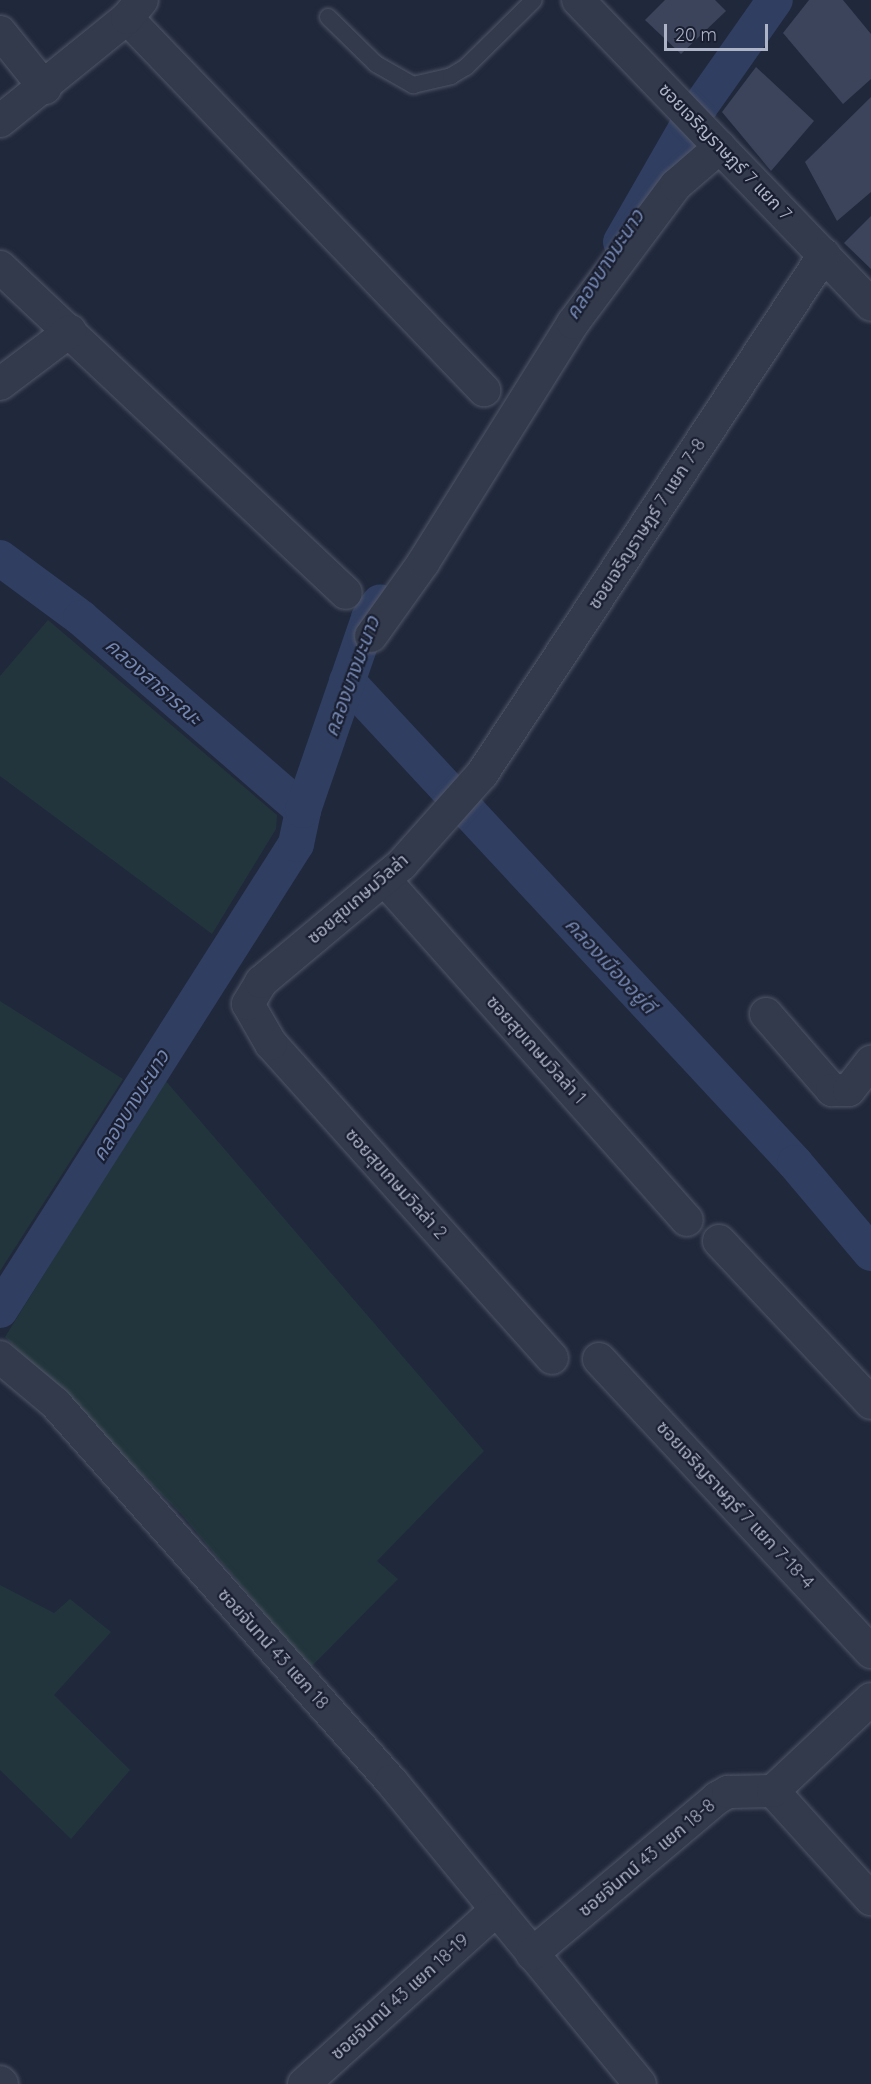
<!DOCTYPE html>
<meta charset="utf-8">
<style>
body{margin:0}
#map{position:relative;width:871px;height:2084px;overflow:hidden;background:#20283b;font-family:Quicksand,"Noto Sans Thai",sans-serif}
div>[style]{position:absolute}
.green>*{inset:0;background:#22353c}
.canal>*{height:36px;margin:-18px;padding:0 18px;transform-origin:18px;border-radius:18px;background:#303e61}
.building>*{inset:0;background:#3b445b}
.roads{filter:drop-shadow(0 0 2px #515769) drop-shadow(0 0 2px #515769)}
.lane>*{height:16px;margin:-8px;padding:0 8px;transform-origin:8px;border-radius:8px;background:#333a4b}
.street>*{height:32px;margin:-16px;padding:0 16px;transform-origin:16px;border-radius:16px;background:#333a4b}
span{translate:-50% -50%;white-space:nowrap;text-align:center;line-height:1.15;-webkit-text-stroke:4.5px #191f30;paint-order:stroke}
.street-label{font-size:18px;color:#aeb4c7}
.water-label{font-size:20px;color:#7486b2;font-style:italic}
.scale{position:absolute;left:664px;top:24px;width:104px;height:27px;box-sizing:border-box;border:3px solid #aeb4c7;border-top:0;padding-left:8px;font-size:18px;line-height:21px;white-space:nowrap;color:#aeb4c7;-webkit-text-stroke:4px #191f30;paint-order:stroke}
</style>
<div id="map">
<div class="green">
<div style="clip-path:polygon(48px 620px,277px 815px,276px 829px,212px 934px,0 776px,0 676px)"></div>
<div style="clip-path:polygon(0 1001px,123px 1079px,0 1271px)"></div>
<div style="clip-path:polygon(165px 1080px,484px 1451px,377px 1561px,398px 1579px,310px 1668px,181px 1514px,5px 1337px)"></div>
<div style="clip-path:polygon(0 1585px,54px 1613px,70px 1599px,111px 1632px,54px 1695px,130px 1770px,71px 1839px,0 1770px)"></div>
</div>
<div class="canal">
<div style="left:621px;top:242px;width:143px;rotate:-60.2deg"></div>
<div style="left:692px;top:118px;width:144px;rotate:-54.9deg"></div>
<div style="left:0;top:558px;width:101px;rotate:36.5deg"></div>
<div style="left:81px;top:618px;width:294px;rotate:40.9deg"></div>
<div style="left:347px;top:681px;width:658px;rotate:47.09deg"></div>
<div style="left:795px;top:1163px;width:118px;rotate:49.8deg"></div>
<div style="left:0;top:1310px;width:552px;rotate:-57.58deg"></div>
<div style="left:296px;top:844px;width:35px;rotate:-78deg"></div>
<div style="left:303px;top:810px;width:203px;rotate:-71deg"></div>
<div style="left:369px;top:618px;width:19px;rotate:-55deg"></div>
</div>
<div class="building">
<div style="clip-path:polygon(665px 0,715px 0,726px 11px,681px 54px,645px 20px)"></div>
<div style="clip-path:polygon(809px 0,843px 0,871px 34px,871px 79px,843px 104px,783px 33px)"></div>
<div style="clip-path:polygon(756px 67px,814px 121px,771px 171px,722px 112px)"></div>
<div style="clip-path:polygon(871px 97px,871px 192px,837px 221px,805px 162px)"></div>
<div style="clip-path:polygon(871px 216px,871px 269px,844px 243px)"></div>
</div>
<div class="roads">
<div class="lane">
<div style="left:328px;top:17px;width:67px;rotate:44.4deg"></div>
<div style="left:376px;top:64px;width:43px;rotate:29.6deg"></div>
<div style="left:413px;top:85px;width:39px;rotate:-13deg"></div>
<div style="left:451px;top:76px;width:17px;rotate:-31deg"></div>
<div style="left:466px;top:67px;width:95px;rotate:-44.6deg"></div>
</div>
<div class="street">
<div style="left:578px;top:0;width:423px;rotate:46.1deg"></div>
<div style="left:127px;top:18px;width:516px;rotate:46.18deg"></div>
<div style="left:0;top:32px;width:72px;rotate:51.2deg"></div>
<div style="left:0;top:121px;width:164px;rotate:-39deg"></div>
<div style="left:127px;top:18px;width:23px;rotate:-50deg"></div>
<div style="left:0;top:267px;width:475px;rotate:43.3deg"></div>
<div style="left:0;top:384px;width:88px;rotate:-37.1deg"></div>
<div style="left:371px;top:636px;width:90px;rotate:-54.5deg"></div>
<div style="left:423px;top:563px;width:283px;rotate:-58deg"></div>
<div style="left:573px;top:323px;width:172px;rotate:-53.3deg"></div>
<div style="left:676px;top:185px;width:58px;rotate:-40.8deg"></div>
<div style="left:384px;top:879px;width:456px;rotate:48.4deg"></div>
<div style="left:766px;top:1014px;width:101px;rotate:49deg"></div>
<div style="left:832px;top:1090px;width:17px"></div>
<div style="left:849px;top:1090px;width:36px;rotate:-52deg"></div>
<div style="left:719px;top:1241px;width:222px;rotate:46.8deg"></div>
<div style="left:0;top:1357px;width:72px;rotate:39.9deg"></div>
<div style="left:55px;top:1403px;width:506px;rotate:48.37deg"></div>
<div style="left:391px;top:1781px;width:392px;rotate:50.6deg"></div>
<div style="left:552px;top:1358px;width:421px;rotate:-131.8deg"></div>
<div style="left:271px;top:1044px;width:46px;rotate:-119.9deg"></div>
<div style="left:248px;top:1004px;width:26px;rotate:-59deg"></div>
<div style="left:261px;top:982px;width:184px;rotate:-39.9deg"></div>
<div style="left:402px;top:864px;width:120px;rotate:-48.4deg"></div>
<div style="left:482px;top:774px;width:622px;rotate:-56.62deg"></div>
<div style="left:599px;top:1359px;width:400px;rotate:47.1deg"></div>
<div style="left:773px;top:1791px;width:146px;rotate:47.8deg"></div>
<div style="left:532px;top:1954px;width:242px;rotate:-40.1deg"></div>
<div style="left:717px;top:1798px;width:13px;rotate:-29deg"></div>
<div style="left:728px;top:1792px;width:45px;rotate:-1.3deg"></div>
<div style="left:773px;top:1791px;width:134px;rotate:-43.2deg"></div>
<div style="left:0;top:2082px;width:3px;rotate:45deg"></div>
<div style="left:304px;top:2084px;width:259px;rotate:-42.2deg"></div>
</div>
</div>
<div class="street-label">
<span style="left:725px;top:152px;rotate:46deg">ซอยเจริญราษฎร์ 7 แยก 7</span>
<span style="left:647px;top:524px;rotate:-57deg">ซอยเจริญราษฎร์ 7 แยก 7-8</span>
<span style="left:358px;top:899px;rotate:-41deg">ซอยสุขเกษมวิลล่า</span>
<span style="left:536px;top:1050px;rotate:48deg">ซอยสุขเกษมวิลล่า 1</span>
<span style="left:396px;top:1184px;rotate:48deg">ซอยสุขเกษมวิลล่า 2</span>
<span style="left:735px;top:1505px;rotate:47deg">ซอยเจริญราษฎร์ 7 แยก 7-18-4</span>
<span style="left:273px;top:1649px;rotate:48deg">ซอยจันทน์ 43 แยก 18</span>
<span style="left:647px;top:1858px;rotate:-40deg">ซอยจันทน์ 43 แยก 18-8</span>
<span style="left:400px;top:1997px;rotate:-42deg">ซอยจันทน์ 43 แยก 18-19</span>
</div>
<div class="water-label">
<span style="left:604px;top:264px;rotate:-57deg">คลองบางมะนาว</span>
<span style="left:351px;top:676px;rotate:-70deg">คลองบางมะนาว</span>
<span style="left:154px;top:681px;rotate:41deg">คลองสาธารณะ</span>
<span style="left:611px;top:965px;rotate:47deg">คลองเมืองอยู่ดี</span>
<span style="left:130px;top:1105px;rotate:-58deg">คลองบางมะนาว</span>
</div>
<div class="scale">20 m</div>
</div>
